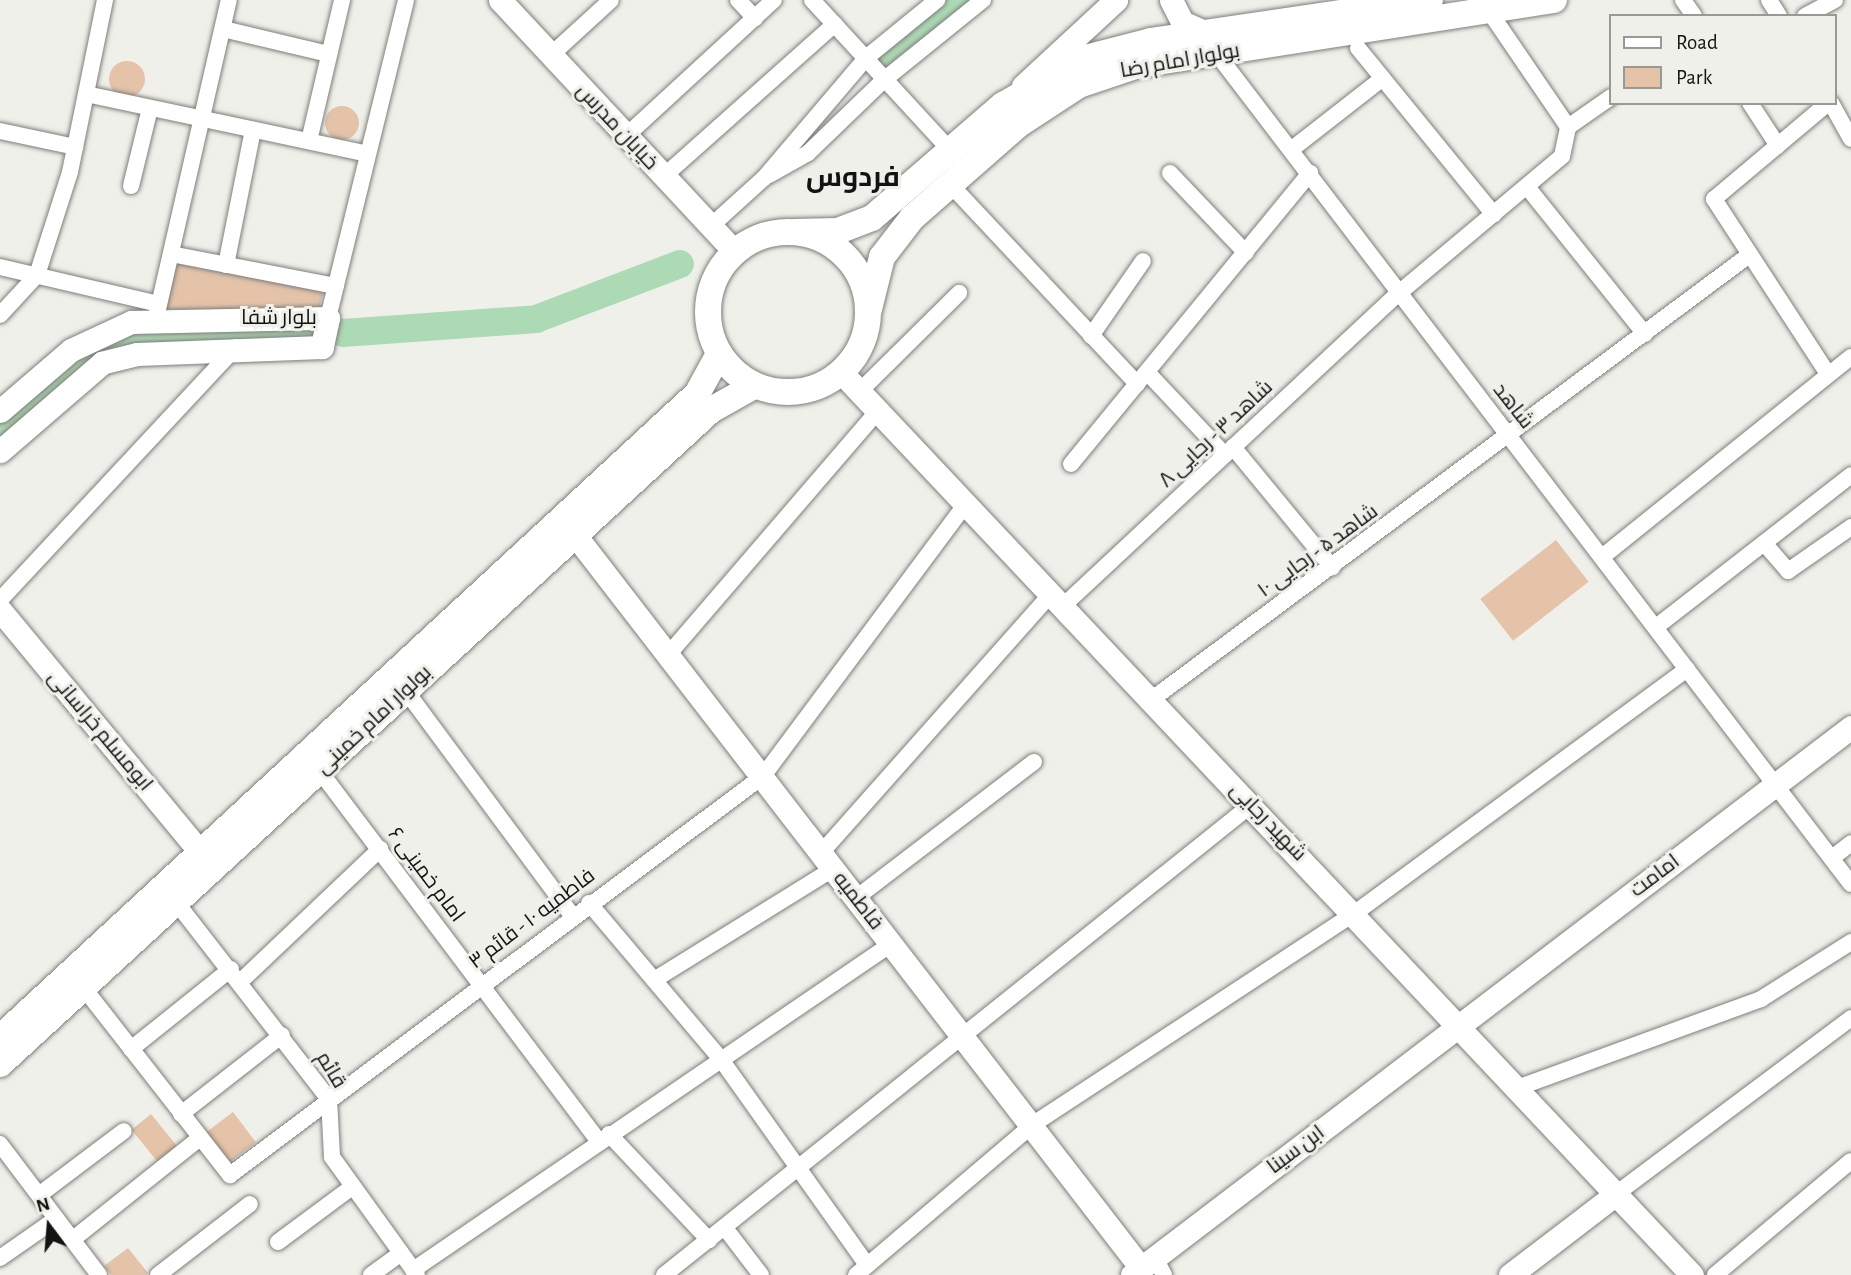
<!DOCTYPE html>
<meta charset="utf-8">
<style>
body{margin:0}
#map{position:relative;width:1851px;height:1275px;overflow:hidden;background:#f0f0eb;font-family:"Alegreya Sans",Cairo,sans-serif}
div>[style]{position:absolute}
.green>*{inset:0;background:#e4c3a9;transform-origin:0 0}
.round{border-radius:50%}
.river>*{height:28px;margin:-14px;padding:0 14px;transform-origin:14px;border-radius:14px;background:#acdab4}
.roads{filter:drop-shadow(0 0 2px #7e7e7a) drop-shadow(0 0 2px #7e7e7a)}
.street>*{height:16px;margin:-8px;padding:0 8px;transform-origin:8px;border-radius:8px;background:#fff}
.secondary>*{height:23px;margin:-11.5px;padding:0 11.5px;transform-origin:11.5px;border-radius:11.5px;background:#fff}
.primary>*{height:26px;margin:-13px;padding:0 13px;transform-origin:13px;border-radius:13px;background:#fff}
.primary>.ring{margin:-13px;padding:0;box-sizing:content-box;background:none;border:26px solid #fff;border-radius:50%}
span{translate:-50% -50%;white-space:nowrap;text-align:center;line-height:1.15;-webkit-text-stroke:6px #f0f0eb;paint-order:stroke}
.street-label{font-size:21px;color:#131312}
.district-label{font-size:28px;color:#131312;font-weight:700}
.legend{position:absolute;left:1609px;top:14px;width:228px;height:91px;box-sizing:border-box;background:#f0f0eb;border:2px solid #989894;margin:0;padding:9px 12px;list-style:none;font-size:21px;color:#131312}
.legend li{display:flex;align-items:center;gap:14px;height:35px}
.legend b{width:35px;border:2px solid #989894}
.north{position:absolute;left:14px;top:1191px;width:70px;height:70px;-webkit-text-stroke:5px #f0f0eb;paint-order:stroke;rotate:344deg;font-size:19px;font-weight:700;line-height:28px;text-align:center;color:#131312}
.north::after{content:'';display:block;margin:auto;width:24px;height:32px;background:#131312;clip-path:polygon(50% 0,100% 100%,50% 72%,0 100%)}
</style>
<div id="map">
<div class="green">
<div class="round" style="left:109px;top:61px;width:36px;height:36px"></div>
<div class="round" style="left:325px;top:106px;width:34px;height:34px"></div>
<div style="clip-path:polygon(175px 262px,323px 292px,318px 313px,165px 309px)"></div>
<div style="left:1556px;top:540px;width:53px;height:96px;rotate:52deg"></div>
<div style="left:233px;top:1112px;width:38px;height:34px;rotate:53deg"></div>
<div style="left:151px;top:1114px;width:41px;height:25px;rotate:51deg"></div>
<div style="clip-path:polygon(128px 1248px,148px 1273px,146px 1275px,111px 1275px,104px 1266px)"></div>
</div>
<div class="river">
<div style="left:878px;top:62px;width:100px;rotate:-38.5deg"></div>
<div style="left:343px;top:333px;width:194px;rotate:-4.1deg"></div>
<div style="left:536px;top:319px;width:154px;rotate:-20.9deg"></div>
<div style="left:0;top:434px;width:107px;rotate:-41.6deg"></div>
<div style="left:80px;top:363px;width:34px;rotate:-27deg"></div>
<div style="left:110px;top:348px;width:57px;rotate:-10.1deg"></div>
<div style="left:166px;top:338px;width:141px;rotate:-2deg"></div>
</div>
<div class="roads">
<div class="street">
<div style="left:738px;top:0;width:25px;rotate:47deg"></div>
<div style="left:812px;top:0;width:204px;rotate:47.4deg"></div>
<div style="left:1683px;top:0;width:19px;rotate:55deg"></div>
<div style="left:1769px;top:0;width:19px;rotate:58deg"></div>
<div style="left:1491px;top:14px;width:137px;rotate:55.7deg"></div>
<div style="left:1805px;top:16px;width:34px;rotate:-28deg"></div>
<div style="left:223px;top:29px;width:109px;rotate:13.3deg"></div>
<div style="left:1358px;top:48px;width:215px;rotate:50.8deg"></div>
<div style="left:1217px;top:54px;width:1044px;rotate:52.63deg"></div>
<div style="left:551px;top:55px;width:81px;rotate:-42.5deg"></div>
<div style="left:86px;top:94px;width:288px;rotate:12deg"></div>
<div style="left:1750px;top:103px;width:51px;rotate:56.9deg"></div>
<div style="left:1831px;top:103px;width:41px;rotate:60.9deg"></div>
<div style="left:1568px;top:127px;width:52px;rotate:-34.9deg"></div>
<div style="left:0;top:131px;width:77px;rotate:12deg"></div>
<div style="left:626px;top:136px;width:201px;rotate:-42.6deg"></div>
<div style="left:309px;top:141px;width:145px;rotate:-76.8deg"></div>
<div style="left:1292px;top:149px;width:115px;rotate:-38deg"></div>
<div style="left:1170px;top:173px;width:110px;rotate:46.5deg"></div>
<div style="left:769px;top:175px;width:45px;rotate:-29.4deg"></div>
<div style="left:808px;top:153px;width:107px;rotate:-43.9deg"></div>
<div style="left:885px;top:79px;width:126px;rotate:-38.9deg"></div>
<div style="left:663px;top:177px;width:230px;rotate:-41.7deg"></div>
<div style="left:950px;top:184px;width:274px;rotate:46.9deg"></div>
<div style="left:131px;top:186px;width:80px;rotate:-76.3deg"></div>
<div style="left:1528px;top:188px;width:187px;rotate:51.3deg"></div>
<div style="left:711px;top:226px;width:72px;rotate:-42.2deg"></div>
<div style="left:764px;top:178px;width:157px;rotate:-49.6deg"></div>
<div style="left:866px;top:58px;width:92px;rotate:-39.2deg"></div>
<div style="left:171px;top:254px;width:168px;rotate:11deg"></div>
<div style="left:226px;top:265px;width:138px;rotate:-78.7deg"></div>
<div style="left:0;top:267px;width:163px;rotate:13.1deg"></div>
<div style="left:0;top:315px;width:54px;rotate:-47.2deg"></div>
<div style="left:37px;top:275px;width:108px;rotate:-72.2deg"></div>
<div style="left:70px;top:172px;width:176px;rotate:-78.5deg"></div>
<div style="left:156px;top:318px;width:326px;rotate:-77.1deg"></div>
<div style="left:328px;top:318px;width:327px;rotate:-76.2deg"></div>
<div style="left:1091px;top:336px;width:91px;rotate:-55.3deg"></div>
<div style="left:1147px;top:372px;width:112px;rotate:46.8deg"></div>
<div style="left:1828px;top:374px;width:209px;rotate:-123.1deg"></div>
<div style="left:1714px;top:199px;width:149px;rotate:-40.1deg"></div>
<div style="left:859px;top:392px;width:141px;rotate:-44.7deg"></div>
<div style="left:1233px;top:447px;width:156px;rotate:50.5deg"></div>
<div style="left:1071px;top:464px;width:377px;rotate:-50.6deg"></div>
<div style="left:1764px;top:543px;width:37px;rotate:49deg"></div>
<div style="left:1788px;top:571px;width:77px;rotate:-34.9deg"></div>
<div style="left:1602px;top:557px;width:319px;rotate:-38.8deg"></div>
<div style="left:0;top:600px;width:346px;rotate:-47deg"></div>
<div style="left:1063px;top:606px;width:459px;rotate:-43deg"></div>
<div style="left:1399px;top:293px;width:213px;rotate:-40deg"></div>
<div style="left:1562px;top:156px;width:30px;rotate:-78deg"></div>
<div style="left:1656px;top:627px;width:247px;rotate:-37.9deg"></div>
<div style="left:668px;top:655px;width:322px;rotate:-49.3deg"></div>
<div style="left:406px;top:691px;width:279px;rotate:53.5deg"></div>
<div style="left:1151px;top:700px;width:745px;rotate:-36.65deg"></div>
<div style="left:319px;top:770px;width:465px;rotate:53deg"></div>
<div style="left:821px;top:853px;width:346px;rotate:-48.4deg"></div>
<div style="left:1832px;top:858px;width:24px;rotate:-38deg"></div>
<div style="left:856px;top:898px;width:224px;rotate:-37.4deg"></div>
<div style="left:176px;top:902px;width:249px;rotate:52.2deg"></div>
<div style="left:329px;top:1099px;width:58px;rotate:87deg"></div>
<div style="left:332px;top:1157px;width:145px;rotate:54.2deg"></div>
<div style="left:589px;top:903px;width:203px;rotate:49.8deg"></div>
<div style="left:720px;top:1058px;width:254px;rotate:54.6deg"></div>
<div style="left:654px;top:980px;width:211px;rotate:-31.8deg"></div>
<div style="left:241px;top:981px;width:192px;rotate:-43.5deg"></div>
<div style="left:83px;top:987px;width:239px;rotate:52deg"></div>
<div style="left:230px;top:1175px;width:666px;rotate:-36.82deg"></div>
<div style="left:763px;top:776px;width:339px;rotate:-53.3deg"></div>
<div style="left:131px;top:1049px;width:128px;rotate:-38.7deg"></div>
<div style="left:1517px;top:1088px;width:260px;rotate:-20deg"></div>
<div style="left:1761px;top:999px;width:107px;rotate:-32.3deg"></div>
<div style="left:181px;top:1114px;width:128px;rotate:-38deg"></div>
<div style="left:609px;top:1134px;width:146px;rotate:46.7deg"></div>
<div style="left:0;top:1144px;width:164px;rotate:52.9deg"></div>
<div style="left:1616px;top:1194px;width:294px;rotate:-36.8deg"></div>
<div style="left:39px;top:1195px;width:106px;rotate:-37deg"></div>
<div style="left:725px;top:1228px;width:59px;rotate:52.5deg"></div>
<div style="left:72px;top:1240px;width:164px;rotate:-38.6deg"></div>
<div style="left:278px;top:1242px;width:92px;rotate:-36.6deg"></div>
<div style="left:0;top:1258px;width:68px;rotate:-34.9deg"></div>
<div style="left:1155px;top:1258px;width:19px;rotate:62deg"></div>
<div style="left:413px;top:1270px;width:579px;rotate:-34.29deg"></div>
<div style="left:158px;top:1275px;width:116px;rotate:-37.7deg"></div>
<div style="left:371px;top:1275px;width:37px;rotate:-36deg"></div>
<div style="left:664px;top:1275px;width:752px;rotate:-38.68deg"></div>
<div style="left:856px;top:1275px;width:231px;rotate:-40.4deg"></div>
<div style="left:1032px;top:1125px;width:386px;rotate:-33.3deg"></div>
<div style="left:1355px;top:913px;width:412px;rotate:-36.3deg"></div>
<div style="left:1715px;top:1275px;width:177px;rotate:-40deg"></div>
</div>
<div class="secondary">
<div style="left:500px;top:0;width:345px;rotate:47deg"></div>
<div style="left:1171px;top:0;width:25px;rotate:63deg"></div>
<div style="left:1182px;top:22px;width:27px;rotate:24deg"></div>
<div style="left:1023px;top:86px;width:127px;rotate:-42.8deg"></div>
<div style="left:841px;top:372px;width:1241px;rotate:46.7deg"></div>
<div style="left:0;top:411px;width:94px;rotate:-40.7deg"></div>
<div style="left:71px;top:350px;width:66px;rotate:-25deg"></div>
<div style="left:131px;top:322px;width:197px;rotate:-1.2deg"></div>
<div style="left:328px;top:318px;width:30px;rotate:102deg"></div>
<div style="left:322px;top:347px;width:185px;rotate:177.8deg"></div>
<div style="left:137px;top:354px;width:36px;rotate:166deg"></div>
<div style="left:102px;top:363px;width:135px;rotate:139.2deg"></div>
<div style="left:575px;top:535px;width:926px;rotate:52.33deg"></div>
<div style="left:0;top:610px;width:314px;rotate:50.4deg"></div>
<div style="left:1132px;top:1275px;width:904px;rotate:-37.31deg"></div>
<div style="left:1510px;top:1275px;width:133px;rotate:-37.4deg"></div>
</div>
<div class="primary">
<div class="ring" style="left:708px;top:232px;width:134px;height:134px"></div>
<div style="left:795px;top:232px;width:43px;rotate:-1.3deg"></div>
<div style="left:838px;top:231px;width:36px;rotate:-21deg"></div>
<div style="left:872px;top:218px;width:173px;rotate:-40.8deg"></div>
<div style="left:1003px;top:105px;width:95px;rotate:-29.8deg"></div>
<div style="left:1085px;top:58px;width:68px;rotate:-14.4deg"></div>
<div style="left:1151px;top:41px;width:282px;rotate:-8.4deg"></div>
<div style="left:869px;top:309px;width:54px;rotate:-76deg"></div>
<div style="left:882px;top:257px;width:49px;rotate:-52.4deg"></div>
<div style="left:912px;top:218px;width:141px;rotate:-41.3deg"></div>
<div style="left:1018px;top:125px;width:73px;rotate:-33.3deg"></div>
<div style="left:1079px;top:85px;width:62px;rotate:-18.7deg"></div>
<div style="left:1138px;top:65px;width:421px;rotate:-8.9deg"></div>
<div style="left:0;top:1038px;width:949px;rotate:-42.74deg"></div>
<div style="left:697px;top:394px;width:46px;rotate:-61.2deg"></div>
<div style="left:0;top:1064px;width:966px;rotate:-42.61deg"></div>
<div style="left:711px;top:410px;width:49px;rotate:-29.2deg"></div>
</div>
</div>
<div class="street-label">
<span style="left:1180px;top:61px;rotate:-10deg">بولوار امام رضا</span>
<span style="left:617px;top:127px;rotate:47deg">خیابان مدرس</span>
<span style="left:279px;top:318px">بلوار شفا</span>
<span style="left:1513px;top:406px;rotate:52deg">شاهد</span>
<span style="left:1216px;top:434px;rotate:-43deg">شاهد ۳ - رجایی ۸</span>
<span style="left:1318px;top:551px;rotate:-36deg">شاهد ۵ - رجایی ۱۰</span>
<span style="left:374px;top:720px;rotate:-43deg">بولوار امام خمینی</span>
<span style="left:100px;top:731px;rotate:50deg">ابومسلم خراسانی</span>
<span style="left:1268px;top:822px;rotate:46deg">شهید رجایی</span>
<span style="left:426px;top:875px;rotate:53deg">امام خمینی ۶</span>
<span style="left:1655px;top:876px;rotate:-37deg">امامت</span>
<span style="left:858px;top:901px;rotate:52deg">فاطمیه</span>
<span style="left:532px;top:919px;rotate:-37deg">فاطمیه ۱۰ - قائم ۳</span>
<span style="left:331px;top:1070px;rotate:59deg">قائم</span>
<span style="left:1296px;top:1150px;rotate:-37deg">ابن سینا</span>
</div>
<div class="district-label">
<span style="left:853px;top:178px">فردوس</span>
</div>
<ul class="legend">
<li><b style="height:9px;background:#fff"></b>Road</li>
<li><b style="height:19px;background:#e4c3a9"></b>Park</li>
</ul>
<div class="north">N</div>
</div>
